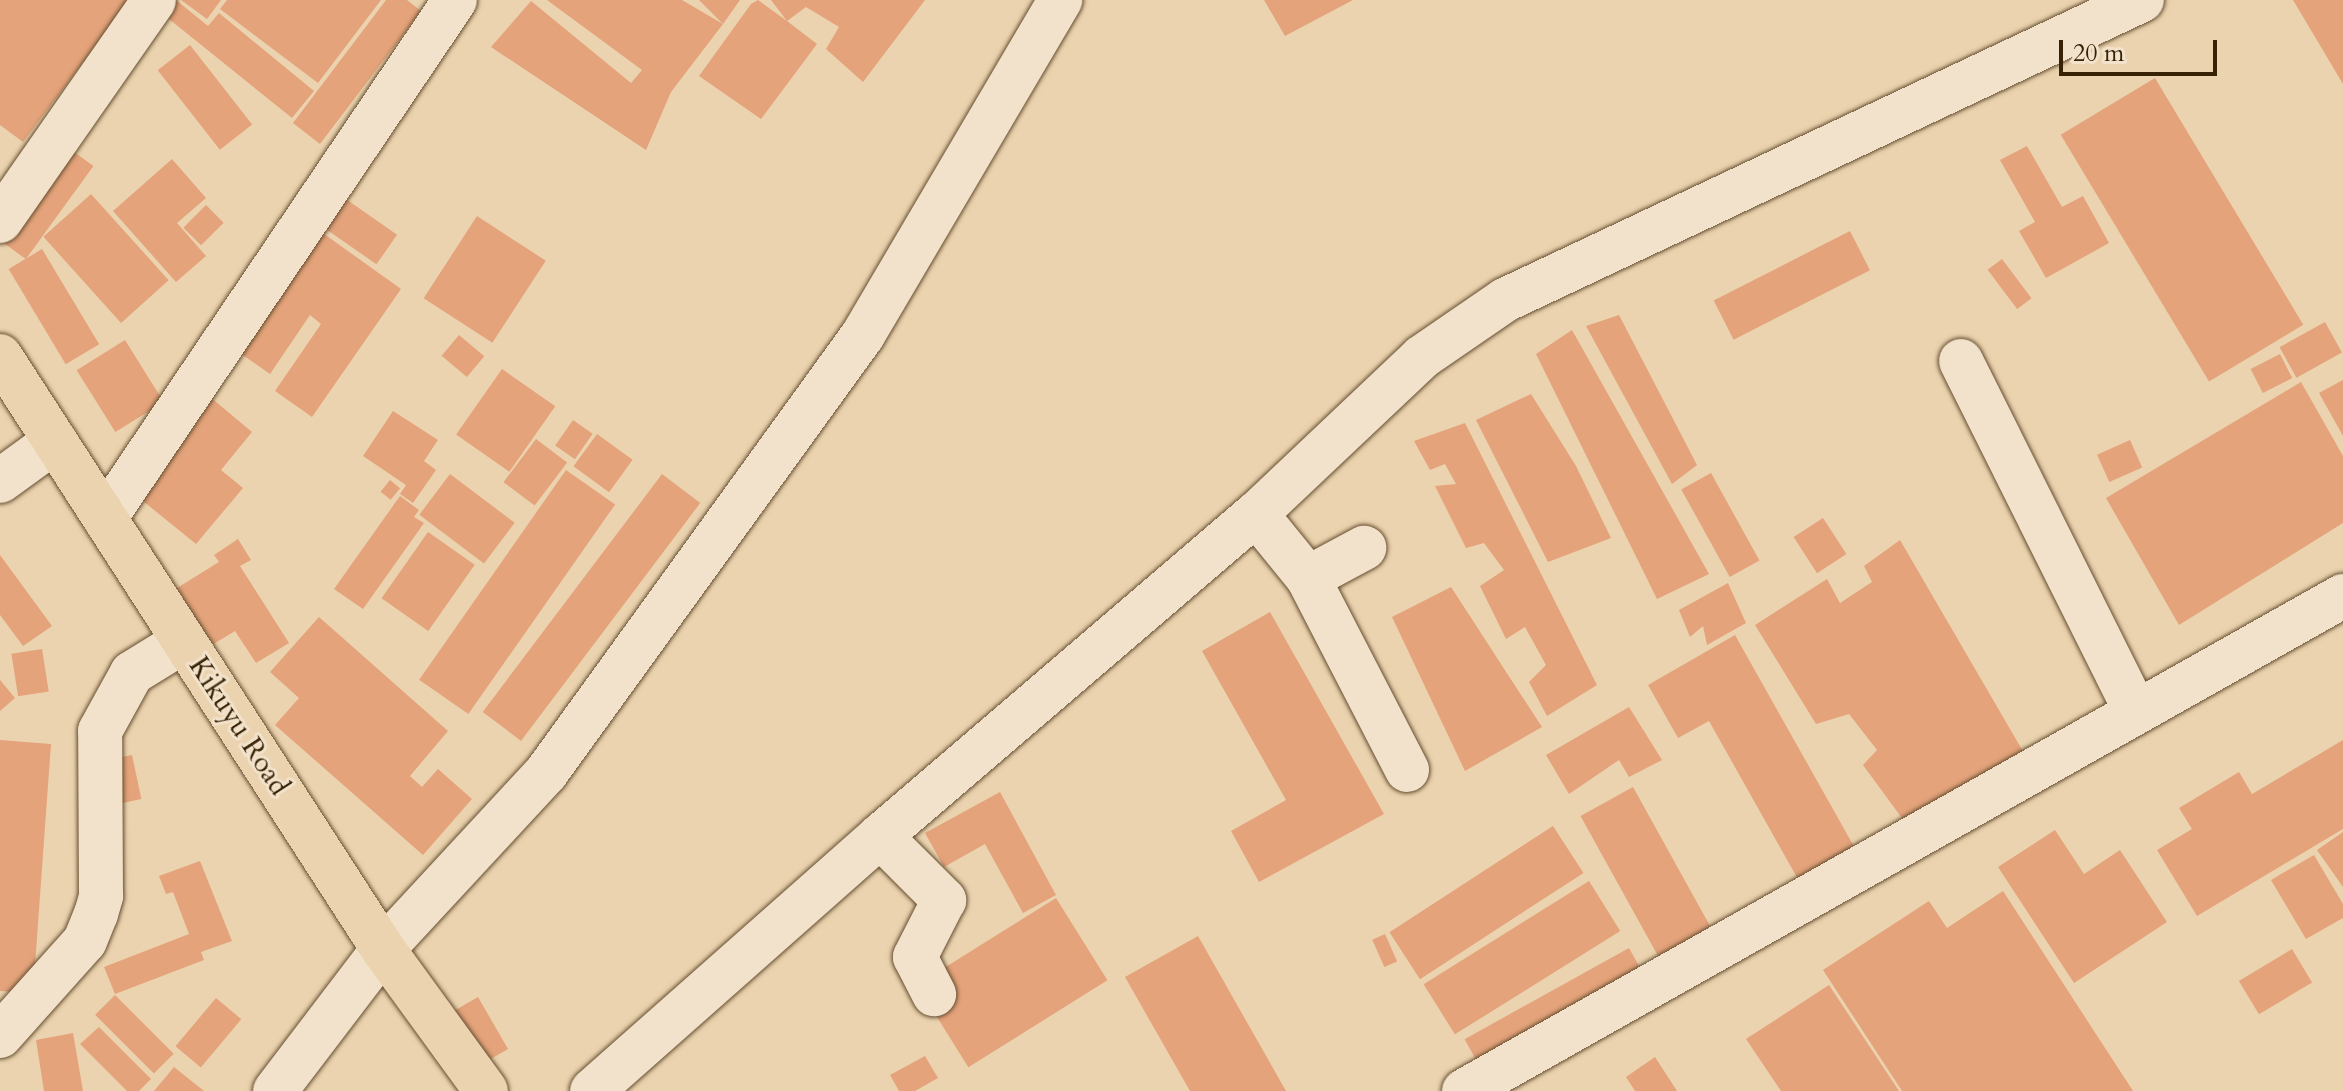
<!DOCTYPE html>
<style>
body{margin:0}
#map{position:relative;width:2343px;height:1091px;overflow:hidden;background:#ebd3af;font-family:Cardo,serif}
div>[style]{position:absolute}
.building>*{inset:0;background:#e4a37b;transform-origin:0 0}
.roads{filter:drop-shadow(0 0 2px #654e30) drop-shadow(0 0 2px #654e30)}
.minor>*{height:44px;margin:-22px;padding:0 22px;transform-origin:22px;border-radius:22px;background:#f2e2cb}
.major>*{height:44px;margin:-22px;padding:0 22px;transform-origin:22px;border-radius:22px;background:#ebd3af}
span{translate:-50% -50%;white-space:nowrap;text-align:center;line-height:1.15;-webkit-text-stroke:6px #f2e2cb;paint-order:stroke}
.street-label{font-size:28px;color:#382205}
.scale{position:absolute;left:2059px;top:40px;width:158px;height:36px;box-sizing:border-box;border:4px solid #382205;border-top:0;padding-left:10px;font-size:24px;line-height:28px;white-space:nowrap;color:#382205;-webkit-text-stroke:6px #f2e2cb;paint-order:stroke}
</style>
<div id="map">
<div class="building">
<div style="clip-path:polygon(0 0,130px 0,23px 142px,0 125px)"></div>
<div style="clip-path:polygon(176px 0,208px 26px,219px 13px,314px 91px,292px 118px,164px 15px)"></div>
<div style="clip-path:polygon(181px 0,221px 0,207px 19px)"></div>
<div style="clip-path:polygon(227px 0,381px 0,318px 83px,220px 9px)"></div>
<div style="clip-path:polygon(386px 0,407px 0,421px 11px,320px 144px,293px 123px)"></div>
<div style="clip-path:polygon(547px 0,682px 0,723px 24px,671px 92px,646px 150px,491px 47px,531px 1px,631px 83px,642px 70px)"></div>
<div style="clip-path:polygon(699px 0,740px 0,723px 24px)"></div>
<div style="clip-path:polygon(758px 0,787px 21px,771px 0,925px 0,863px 82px,826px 49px,839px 27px,806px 7px,787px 21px,817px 44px,761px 119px,699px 76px,751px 4px)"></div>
<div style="clip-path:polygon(1264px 0,1353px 0,1285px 36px)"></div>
<div style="clip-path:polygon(2293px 0,2343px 0,2343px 84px)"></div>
<div style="left:190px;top:45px;width:101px;height:41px;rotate:52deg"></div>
<div style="left:2155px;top:78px;width:288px;height:110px;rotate:59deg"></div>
<div style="clip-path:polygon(2027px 146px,2062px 207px,2083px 196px,2109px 243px,2046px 278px,2019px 231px,2035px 222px,2000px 160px)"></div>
<div style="left:70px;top:149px;width:29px;height:115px;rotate:36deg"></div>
<div style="clip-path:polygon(172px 159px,206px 198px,177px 223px,206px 256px,176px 282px,113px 211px)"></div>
<div style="left:91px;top:194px;width:116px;height:64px;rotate:48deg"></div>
<div style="left:343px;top:197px;width:66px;height:36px;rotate:35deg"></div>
<div style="left:206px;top:205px;width:25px;height:32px;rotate:45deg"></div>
<div style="left:477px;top:216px;width:82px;height:98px;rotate:33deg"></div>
<div style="clip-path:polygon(313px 226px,401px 289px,312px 417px,275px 391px,321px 324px,310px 315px,270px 374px,230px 346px)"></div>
<div style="left:1850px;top:231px;width:44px;height:153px;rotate:63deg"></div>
<div style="left:42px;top:249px;width:111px;height:39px;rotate:59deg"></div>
<div style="left:2002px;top:259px;width:49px;height:18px;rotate:53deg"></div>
<div style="clip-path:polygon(1619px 315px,1697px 465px,1672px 484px,1586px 326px)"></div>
<div style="left:2325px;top:322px;width:35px;height:52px;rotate:61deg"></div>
<div style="clip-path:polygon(1572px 330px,1709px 574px,1657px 599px,1536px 354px)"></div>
<div style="left:459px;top:335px;width:33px;height:27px;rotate:40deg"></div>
<div style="left:125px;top:340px;width:73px;height:57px;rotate:58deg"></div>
<div style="left:2280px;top:354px;width:27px;height:33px;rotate:63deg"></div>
<div style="left:502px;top:369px;width:65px;height:80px;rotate:35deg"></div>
<div style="clip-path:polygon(2343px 380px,2343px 436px,2319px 393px)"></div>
<div style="clip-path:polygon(2301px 382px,2343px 456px,2343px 523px,2179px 625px,2106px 498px)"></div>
<div style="clip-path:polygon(203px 391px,252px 432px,221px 470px,243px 488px,196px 544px,138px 497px)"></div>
<div style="clip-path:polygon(1531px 394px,1576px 466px,1611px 538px,1548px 562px,1476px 420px)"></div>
<div style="clip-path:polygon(393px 411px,438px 440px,424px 461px,436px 470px,413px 503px,400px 494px,406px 485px,363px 456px)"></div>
<div style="left:573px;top:420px;width:24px;height:31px;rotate:35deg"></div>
<div style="clip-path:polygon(1465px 423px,1597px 685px,1547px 716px,1529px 682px,1546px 665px,1525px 627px,1506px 639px,1480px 586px,1504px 570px,1484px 543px,1466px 548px,1435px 486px,1456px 484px,1445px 464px,1430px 470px,1414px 441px)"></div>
<div style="left:597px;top:434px;width:44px;height:40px;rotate:36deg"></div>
<div style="left:536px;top:439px;width:39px;height:54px;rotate:37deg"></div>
<div style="left:2130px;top:440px;width:30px;height:36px;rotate:66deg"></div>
<div style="left:566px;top:470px;width:60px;height:256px;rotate:35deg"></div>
<div style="left:1711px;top:473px;width:100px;height:34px;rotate:61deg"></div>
<div style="left:450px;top:474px;width:81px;height:51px;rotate:37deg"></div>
<div style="left:662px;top:474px;width:48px;height:298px;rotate:37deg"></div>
<div style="left:390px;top:480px;width:13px;height:15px;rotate:39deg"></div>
<div style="clip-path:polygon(400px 496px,419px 510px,414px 517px,424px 523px,363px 609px,334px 589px)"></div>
<div style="left:1823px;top:518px;width:43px;height:35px;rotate:57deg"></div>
<div style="left:428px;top:532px;width:57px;height:81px;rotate:35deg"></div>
<div style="clip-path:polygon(238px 539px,251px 560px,240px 566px,289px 643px,256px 663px,235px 631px,212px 645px,177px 588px,219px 562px,214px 555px)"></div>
<div style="clip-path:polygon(1900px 540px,2024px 753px,1907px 825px,1863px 765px,1877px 750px,1849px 714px,1816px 724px,1755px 625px,1827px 579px,1840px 603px,1872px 582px,1864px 566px)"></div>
<div style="clip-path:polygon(0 555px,52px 626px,23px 646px,0 615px)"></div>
<div style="clip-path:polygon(1728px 583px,1746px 623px,1707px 645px,1703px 626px,1690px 637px,1679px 610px)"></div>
<div style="clip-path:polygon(1451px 587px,1542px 727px,1465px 771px,1392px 617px)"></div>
<div style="clip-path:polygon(1270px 612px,1384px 814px,1259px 882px,1231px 831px,1286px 800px,1202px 651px)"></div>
<div style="clip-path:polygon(319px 617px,448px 731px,410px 776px,422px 787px,438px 769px,472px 799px,423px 855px,275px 725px,299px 698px,270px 672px)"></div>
<div style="clip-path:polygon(1735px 635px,1856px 850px,1799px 881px,1709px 721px,1678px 738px,1648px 685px)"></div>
<div style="left:42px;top:649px;width:43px;height:31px;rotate:81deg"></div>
<div style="clip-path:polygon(0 680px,15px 698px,0 711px)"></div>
<div style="clip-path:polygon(1629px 707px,1662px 760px,1629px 777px,1619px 760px,1569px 794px,1546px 755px)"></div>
<div style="clip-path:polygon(0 740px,51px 744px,33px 993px,0 991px)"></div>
<div style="clip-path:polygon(2343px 740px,2343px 829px,2197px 916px,2157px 850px,2192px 829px,2179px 808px,2239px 772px,2252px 794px)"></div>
<div style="left:132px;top:755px;width:45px;height:25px;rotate:78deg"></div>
<div style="left:1633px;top:787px;width:173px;height:60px;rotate:61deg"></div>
<div style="clip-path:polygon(1000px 792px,1056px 895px,1023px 913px,985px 844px,944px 867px,925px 833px)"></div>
<div style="left:1553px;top:826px;width:56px;height:195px;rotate:57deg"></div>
<div style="clip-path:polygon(2055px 830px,2084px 874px,2120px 850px,2167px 922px,2074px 983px,1998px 867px)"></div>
<div style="clip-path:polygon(2343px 832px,2343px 887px,2317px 850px)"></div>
<div style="clip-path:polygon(2314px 855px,2343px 904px,2343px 918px,2306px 939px,2271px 880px)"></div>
<div style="clip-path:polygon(200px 861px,232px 941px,201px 952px,204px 960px,115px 994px,104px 967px,189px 934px,173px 892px,166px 894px,159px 876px)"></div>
<div style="left:1589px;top:881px;width:59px;height:195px;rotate:58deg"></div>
<div style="clip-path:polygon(2003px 891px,2133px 1091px,1902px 1091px,1823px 970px,1929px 901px,1947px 928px)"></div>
<div style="left:1056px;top:898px;width:97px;height:164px;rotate:58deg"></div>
<div style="left:1385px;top:934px;width:30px;height:14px;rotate:66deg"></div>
<div style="clip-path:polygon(1198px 936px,1286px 1091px,1190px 1091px,1125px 977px)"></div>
<div style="left:1629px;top:948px;width:39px;height:188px;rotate:61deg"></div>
<div style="left:2292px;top:949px;width:39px;height:62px;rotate:59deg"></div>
<div style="clip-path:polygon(1829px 985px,1899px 1091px,1781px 1091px,1746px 1039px)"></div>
<div style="left:115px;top:995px;width:83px;height:28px;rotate:45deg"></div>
<div style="left:478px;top:997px;width:60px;height:29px;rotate:60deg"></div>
<div style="left:216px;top:998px;width:33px;height:63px;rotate:40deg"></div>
<div style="clip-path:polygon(99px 1027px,151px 1079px,139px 1091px,127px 1091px,80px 1044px)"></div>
<div style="clip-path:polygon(73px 1033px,83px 1091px,44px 1091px,36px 1040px)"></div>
<div style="clip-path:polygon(925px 1056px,938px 1078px,915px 1091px,899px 1091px,890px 1075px)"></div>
<div style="clip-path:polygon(1655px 1057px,1677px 1091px,1635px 1091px,1626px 1077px)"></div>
<div style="clip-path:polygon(174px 1067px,204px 1091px,154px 1091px)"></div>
</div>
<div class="roads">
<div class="minor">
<div style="left:0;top:221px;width:269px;rotate:-55.1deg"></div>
<div style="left:1961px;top:361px;width:392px;rotate:63.5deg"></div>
<div style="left:0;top:481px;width:68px;rotate:-36deg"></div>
<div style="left:1256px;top:514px;width:82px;rotate:50.9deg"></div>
<div style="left:1308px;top:578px;width:216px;rotate:62.7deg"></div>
<div style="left:105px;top:518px;width:625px;rotate:-55.95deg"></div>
<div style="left:1308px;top:578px;width:64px;rotate:-28.2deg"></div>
<div style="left:880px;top:836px;width:91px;rotate:45deg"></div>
<div style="left:944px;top:900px;width:64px;rotate:117deg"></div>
<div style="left:915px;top:957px;width:42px;rotate:62.8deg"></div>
<div style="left:0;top:1036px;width:127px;rotate:-48.2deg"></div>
<div style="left:85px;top:941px;width:29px;rotate:-68deg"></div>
<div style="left:96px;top:914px;width:19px;rotate:-74deg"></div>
<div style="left:101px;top:896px;width:165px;rotate:-90.3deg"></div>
<div style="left:100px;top:731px;width:66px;rotate:-61.1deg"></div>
<div style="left:132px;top:673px;width:61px;rotate:-31.6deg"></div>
<div style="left:275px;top:1091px;width:178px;rotate:-52.7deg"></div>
<div style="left:383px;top:949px;width:240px;rotate:-47.2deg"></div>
<div style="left:546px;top:773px;width:541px;rotate:-54.11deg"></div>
<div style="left:863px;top:335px;width:389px;rotate:-59.5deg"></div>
<div style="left:592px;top:1091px;width:385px;rotate:-41.5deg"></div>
<div style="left:880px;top:836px;width:495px;rotate:-40.6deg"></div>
<div style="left:1256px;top:514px;width:228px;rotate:-43.4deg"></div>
<div style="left:1422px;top:357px;width:101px;rotate:-34.5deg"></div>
<div style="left:1505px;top:300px;width:704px;rotate:-25.22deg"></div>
<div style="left:1464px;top:1091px;width:1009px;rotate:-29.39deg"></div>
</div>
<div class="major">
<div style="left:0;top:356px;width:706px;rotate:57.14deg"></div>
<div style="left:383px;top:949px;width:175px;rotate:54deg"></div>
</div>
</div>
<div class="street-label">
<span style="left:239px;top:726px;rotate:57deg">Kikuyu Road</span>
</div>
<div class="scale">20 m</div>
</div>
